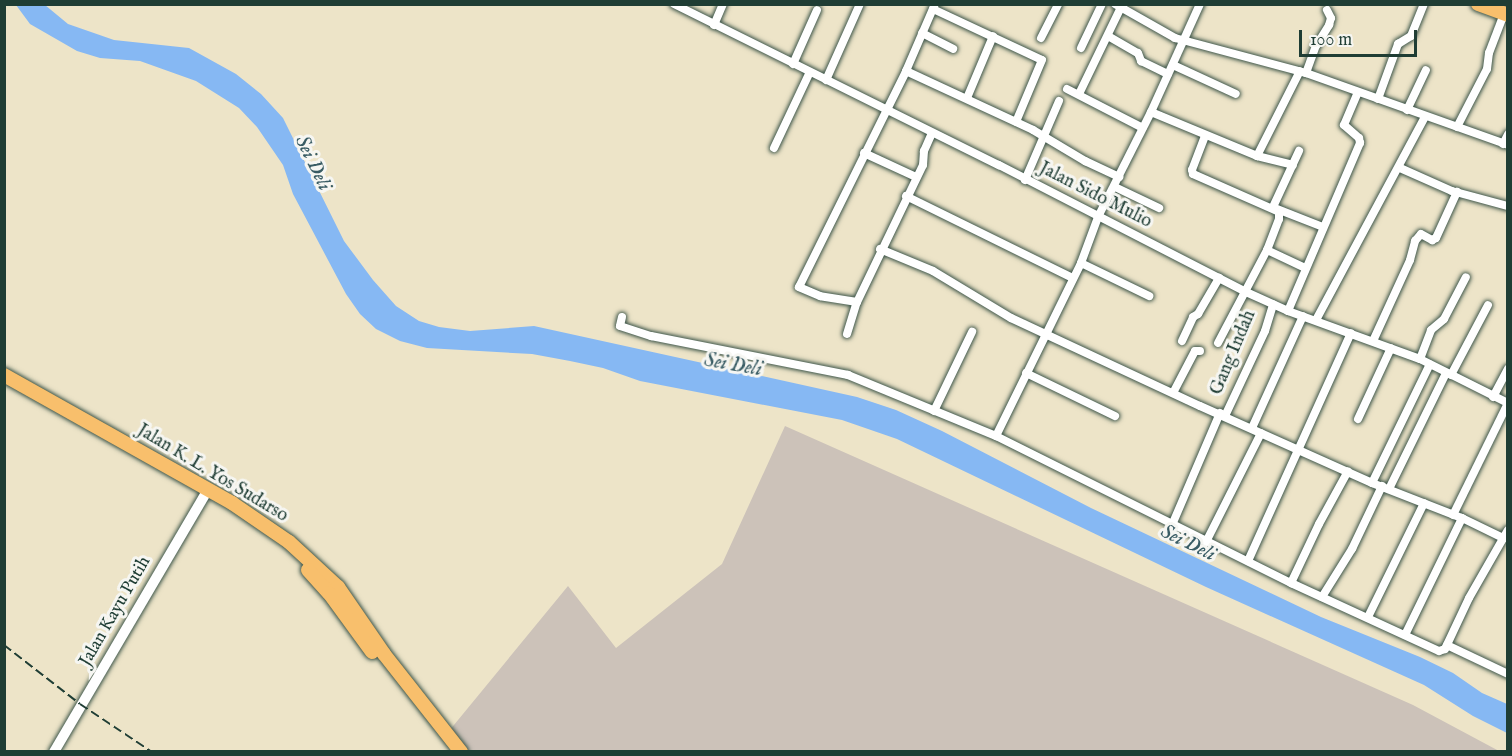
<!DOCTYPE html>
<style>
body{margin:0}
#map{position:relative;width:1512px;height:756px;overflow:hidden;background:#ede4c8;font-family:"IM FELL English",serif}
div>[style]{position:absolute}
.industrial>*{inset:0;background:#ccc2b9}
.water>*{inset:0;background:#86b8f3}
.roads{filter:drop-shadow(0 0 2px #3e564a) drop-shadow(0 0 2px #3e564a)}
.minor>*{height:8px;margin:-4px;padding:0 4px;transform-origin:4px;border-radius:4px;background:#fff}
.tertiary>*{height:10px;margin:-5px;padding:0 5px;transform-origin:5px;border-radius:5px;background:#fff}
.primary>*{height:14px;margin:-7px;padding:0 7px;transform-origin:7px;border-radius:7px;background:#f8bf6c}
.trunk>*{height:14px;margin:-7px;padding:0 7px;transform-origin:7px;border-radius:7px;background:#f8bf6c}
.rail>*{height:2px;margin-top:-1px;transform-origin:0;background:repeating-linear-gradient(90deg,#1f3d34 0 9px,transparent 0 13.5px)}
span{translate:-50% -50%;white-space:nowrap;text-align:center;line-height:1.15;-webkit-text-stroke:6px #f6f6f2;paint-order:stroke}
.street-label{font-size:18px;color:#1f3d34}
.water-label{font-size:20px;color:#395c64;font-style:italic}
.frame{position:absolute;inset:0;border:6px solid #1f3d34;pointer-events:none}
.scale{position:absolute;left:1299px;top:30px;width:118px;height:27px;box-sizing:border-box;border:3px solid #1f3d34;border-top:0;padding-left:8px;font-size:18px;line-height:21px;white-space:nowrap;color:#1f3d34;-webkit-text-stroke:4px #f6f6f2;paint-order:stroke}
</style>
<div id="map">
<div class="industrial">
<div style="clip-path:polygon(785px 426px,1413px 705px,1499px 751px,469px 752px,449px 731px,568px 586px,616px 648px,722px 564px)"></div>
</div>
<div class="water">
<div style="clip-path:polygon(16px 5px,45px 5px,68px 24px,114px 40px,189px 48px,236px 74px,261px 94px,283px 118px,344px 241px,373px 280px,396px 306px,419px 321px,439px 327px,470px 331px,534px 326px,857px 397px,896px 410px,942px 431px,1091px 508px,1321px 617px,1420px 657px,1453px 673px,1482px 693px,1507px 704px,1507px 733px,1473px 716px,1424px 685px,1206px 587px,897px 439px,842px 420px,640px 381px,603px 368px,570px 361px,532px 354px,427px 348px,400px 341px,376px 329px,360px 314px,346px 294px,293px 194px,283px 165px,257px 127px,239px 108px,196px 81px,140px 61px,100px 58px,77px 51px,30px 24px)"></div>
</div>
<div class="roads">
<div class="minor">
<div style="left:674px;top:4px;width:363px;rotate:26.4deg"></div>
<div style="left:999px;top:165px;width:278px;rotate:27.2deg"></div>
<div style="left:1246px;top:292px;width:46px;rotate:24.3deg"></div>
<div style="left:1288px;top:311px;width:140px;rotate:20deg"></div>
<div style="left:1420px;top:359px;width:98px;rotate:26.6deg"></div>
<div style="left:1115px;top:4px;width:69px;rotate:29.5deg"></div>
<div style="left:1175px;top:38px;width:136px;rotate:15deg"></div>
<div style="left:1306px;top:73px;width:214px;rotate:19.6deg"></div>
<div style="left:933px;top:9px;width:120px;rotate:25.1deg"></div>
<div style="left:1042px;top:60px;width:67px;rotate:112.8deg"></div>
<div style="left:714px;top:25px;width:23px;rotate:-67deg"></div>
<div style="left:922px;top:33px;width:35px;rotate:27deg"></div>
<div style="left:1108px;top:36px;width:34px;rotate:30deg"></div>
<div style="left:1138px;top:53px;width:9px;rotate:69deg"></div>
<div style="left:1141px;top:61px;width:30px;rotate:26deg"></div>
<div style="left:1041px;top:38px;width:38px;rotate:-63deg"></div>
<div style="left:1081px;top:48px;width:49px;rotate:-64.5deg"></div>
<div style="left:793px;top:64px;width:59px;rotate:-66deg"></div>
<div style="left:1173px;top:65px;width:69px;rotate:24.7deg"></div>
<div style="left:906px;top:71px;width:140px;rotate:24.9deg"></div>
<div style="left:1033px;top:130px;width:61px;rotate:30.8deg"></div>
<div style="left:1085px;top:161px;width:38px;rotate:25deg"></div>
<div style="left:1306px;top:73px;width:29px;rotate:-70deg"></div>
<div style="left:1316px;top:46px;width:25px;rotate:-58deg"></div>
<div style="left:1329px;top:25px;width:7px;rotate:-74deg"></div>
<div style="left:1331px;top:18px;width:9px;rotate:-117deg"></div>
<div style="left:826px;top:80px;width:83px;rotate:-65.9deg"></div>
<div style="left:1067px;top:89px;width:85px;rotate:27.2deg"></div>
<div style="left:1079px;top:94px;width:97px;rotate:-64.2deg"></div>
<div style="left:967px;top:98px;width:67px;rotate:-67.2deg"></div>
<div style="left:1378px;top:99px;width:59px;rotate:-70deg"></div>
<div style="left:1398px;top:44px;width:15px;rotate:-32deg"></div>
<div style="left:1411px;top:36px;width:35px;rotate:-68deg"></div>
<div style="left:1407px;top:110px;width:44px;rotate:-64.6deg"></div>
<div style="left:1151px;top:112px;width:115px;rotate:22.5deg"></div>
<div style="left:1257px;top:156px;width:37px;rotate:14deg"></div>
<div style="left:1457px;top:127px;width:65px;rotate:-62.7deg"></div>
<div style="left:1487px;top:69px;width:16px;rotate:-83deg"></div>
<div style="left:1489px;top:53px;width:42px;rotate:-69deg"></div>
<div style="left:932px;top:133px;width:20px;rotate:114deg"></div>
<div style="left:924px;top:151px;width:14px;rotate:94deg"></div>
<div style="left:923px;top:165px;width:152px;rotate:115.7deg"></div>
<div style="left:857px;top:302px;width:37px;rotate:-171deg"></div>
<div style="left:820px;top:296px;width:23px;rotate:-157deg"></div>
<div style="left:799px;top:287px;width:241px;rotate:-63.6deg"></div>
<div style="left:906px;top:71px;width:73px;rotate:-66.6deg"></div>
<div style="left:1205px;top:136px;width:36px;rotate:111deg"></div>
<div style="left:1192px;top:170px;width:4px;rotate:76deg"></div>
<div style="left:1193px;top:174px;width:94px;rotate:23.8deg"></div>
<div style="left:1279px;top:212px;width:7px;rotate:90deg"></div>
<div style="left:1279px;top:219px;width:33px;rotate:111deg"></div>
<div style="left:1267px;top:250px;width:105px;rotate:117.8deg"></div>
<div style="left:1503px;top:144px;width:11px;rotate:-63deg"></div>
<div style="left:774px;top:148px;width:84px;rotate:-64.7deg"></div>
<div style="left:864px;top:153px;width:57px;rotate:24.8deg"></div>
<div style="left:1257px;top:156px;width:95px;rotate:-63.2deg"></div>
<div style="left:1400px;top:168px;width:57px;rotate:23.9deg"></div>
<div style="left:1452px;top:191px;width:58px;rotate:15deg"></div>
<div style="left:1025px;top:180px;width:86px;rotate:-66.7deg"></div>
<div style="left:1115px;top:187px;width:49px;rotate:25.5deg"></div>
<div style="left:906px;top:196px;width:186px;rotate:26.2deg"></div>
<div style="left:1273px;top:207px;width:62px;rotate:-65.1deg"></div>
<div style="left:1277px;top:209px;width:49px;rotate:21.4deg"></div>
<div style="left:880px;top:249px;width:57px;rotate:22.5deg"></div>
<div style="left:933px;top:271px;width:91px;rotate:31.1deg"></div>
<div style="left:1011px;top:318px;width:208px;rotate:25deg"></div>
<div style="left:1200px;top:406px;width:188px;rotate:24.1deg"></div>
<div style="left:1372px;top:483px;width:97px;rotate:21.3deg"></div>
<div style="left:1462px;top:518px;width:46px;rotate:26deg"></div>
<div style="left:1267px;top:250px;width:42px;rotate:25.3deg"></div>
<div style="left:1081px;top:263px;width:76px;rotate:25.9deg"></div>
<div style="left:1288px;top:311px;width:183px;rotate:-66.8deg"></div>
<div style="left:1360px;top:143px;width:5px;rotate:-101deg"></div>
<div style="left:1359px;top:138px;width:20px;rotate:-139deg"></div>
<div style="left:1344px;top:125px;width:36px;rotate:-67deg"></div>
<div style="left:622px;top:317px;width:9px;rotate:103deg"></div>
<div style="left:620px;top:326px;width:33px;rotate:18deg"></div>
<div style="left:651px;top:336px;width:201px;rotate:11.2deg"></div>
<div style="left:848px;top:375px;width:160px;rotate:22.4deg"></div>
<div style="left:996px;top:436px;width:193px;rotate:-63.8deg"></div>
<div style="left:1081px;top:263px;width:49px;rotate:-69.7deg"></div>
<div style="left:1098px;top:217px;width:118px;rotate:-63.2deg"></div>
<div style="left:1151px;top:112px;width:119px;rotate:-65.6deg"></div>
<div style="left:1316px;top:320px;width:230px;rotate:-61.8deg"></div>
<div style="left:847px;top:334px;width:34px;rotate:-73deg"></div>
<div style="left:1182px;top:341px;width:26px;rotate:-65deg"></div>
<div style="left:1193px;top:317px;width:6px;rotate:-31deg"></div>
<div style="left:1198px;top:314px;width:42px;rotate:-59.7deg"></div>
<div style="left:1373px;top:341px;width:89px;rotate:-65.4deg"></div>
<div style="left:1410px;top:260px;width:20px;rotate:-75deg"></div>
<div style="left:1415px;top:241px;width:9px;rotate:-49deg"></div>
<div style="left:1421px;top:234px;width:13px;rotate:29deg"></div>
<div style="left:1432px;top:240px;width:4px;rotate:-27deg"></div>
<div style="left:1436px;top:238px;width:51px;rotate:-65.5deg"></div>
<div style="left:1420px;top:359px;width:31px;rotate:-69deg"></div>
<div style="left:1431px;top:330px;width:17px;rotate:-40deg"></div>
<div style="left:1444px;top:319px;width:47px;rotate:-62.4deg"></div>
<div style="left:1026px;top:373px;width:99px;rotate:25.8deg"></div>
<div style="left:1451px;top:375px;width:79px;rotate:-62.1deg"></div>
<div style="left:1173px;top:393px;width:47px;rotate:-62.4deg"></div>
<div style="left:1195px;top:351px;width:5px"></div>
<div style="left:1493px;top:397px;width:32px;rotate:-62deg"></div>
<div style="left:934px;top:411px;width:88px;rotate:-64.3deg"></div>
<div style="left:1225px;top:416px;width:94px;rotate:-64.8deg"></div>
<div style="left:1265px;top:331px;width:28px;rotate:-73deg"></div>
<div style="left:1358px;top:419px;width:78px;rotate:-65.1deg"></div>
<div style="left:1252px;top:428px;width:123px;rotate:-65.5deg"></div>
<div style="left:996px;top:436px;width:330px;rotate:26.5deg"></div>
<div style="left:1291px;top:583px;width:163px;rotate:24.7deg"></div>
<div style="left:1439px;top:651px;width:6px;rotate:-18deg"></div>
<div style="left:1445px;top:649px;width:56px;rotate:-64.8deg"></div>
<div style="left:1469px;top:598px;width:78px;rotate:-60.2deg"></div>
<div style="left:1372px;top:483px;width:132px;rotate:-64deg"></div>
<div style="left:1389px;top:489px;width:129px;rotate:-63.8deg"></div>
<div style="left:1453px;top:515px;width:125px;rotate:-63.8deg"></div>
<div style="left:1172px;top:525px;width:122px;rotate:-66.8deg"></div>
<div style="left:1206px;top:542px;width:122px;rotate:-63.2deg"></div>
<div style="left:1248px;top:561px;width:250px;rotate:-65.7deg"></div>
<div style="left:1291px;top:583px;width:65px;rotate:-64.6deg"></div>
<div style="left:1319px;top:524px;width:60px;rotate:-61.3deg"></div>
<div style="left:1322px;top:597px;width:57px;rotate:-58deg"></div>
<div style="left:1352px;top:549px;width:70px;rotate:-64.5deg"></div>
<div style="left:1368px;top:617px;width:127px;rotate:-63.8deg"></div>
<div style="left:1405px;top:635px;width:130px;rotate:-64deg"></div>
<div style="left:1447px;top:645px;width:68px;rotate:25.4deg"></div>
</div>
<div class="tertiary">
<div style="left:54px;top:752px;width:305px;rotate:-59.6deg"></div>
</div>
<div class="primary">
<div style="left:1478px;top:4px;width:32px;rotate:20deg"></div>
</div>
<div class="trunk">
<div style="left:4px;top:375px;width:261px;rotate:29.3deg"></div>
<div style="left:232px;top:503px;width:69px;rotate:34.4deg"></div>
<div style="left:289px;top:542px;width:67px;rotate:42.6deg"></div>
<div style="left:338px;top:587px;width:81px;rotate:55.5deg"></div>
<div style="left:384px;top:654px;width:125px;rotate:51.8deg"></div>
<div style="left:308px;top:570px;width:31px;rotate:48deg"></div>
<div style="left:329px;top:593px;width:73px;rotate:53.9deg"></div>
</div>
</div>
<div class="rail">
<div style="left:4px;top:645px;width:96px;rotate:37.8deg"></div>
<div style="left:80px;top:704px;width:87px;rotate:33.7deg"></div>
</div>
<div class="street-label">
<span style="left:1095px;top:196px;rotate:27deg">Jalan Sido Mulio</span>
<span style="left:1234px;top:353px;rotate:-67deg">Gang Indah</span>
<span style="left:212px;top:474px;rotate:31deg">Jalan K. L. Yos Sudarso</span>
<span style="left:116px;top:612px;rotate:-60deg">Jalan Kayu Putih</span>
</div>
<div class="water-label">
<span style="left:313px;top:163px;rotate:64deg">Sei Deli</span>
<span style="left:733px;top:365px;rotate:10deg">Sei Deli</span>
<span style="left:1188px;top:543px;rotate:26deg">Sei Deli</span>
</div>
<div class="frame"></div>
<div class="scale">100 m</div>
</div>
